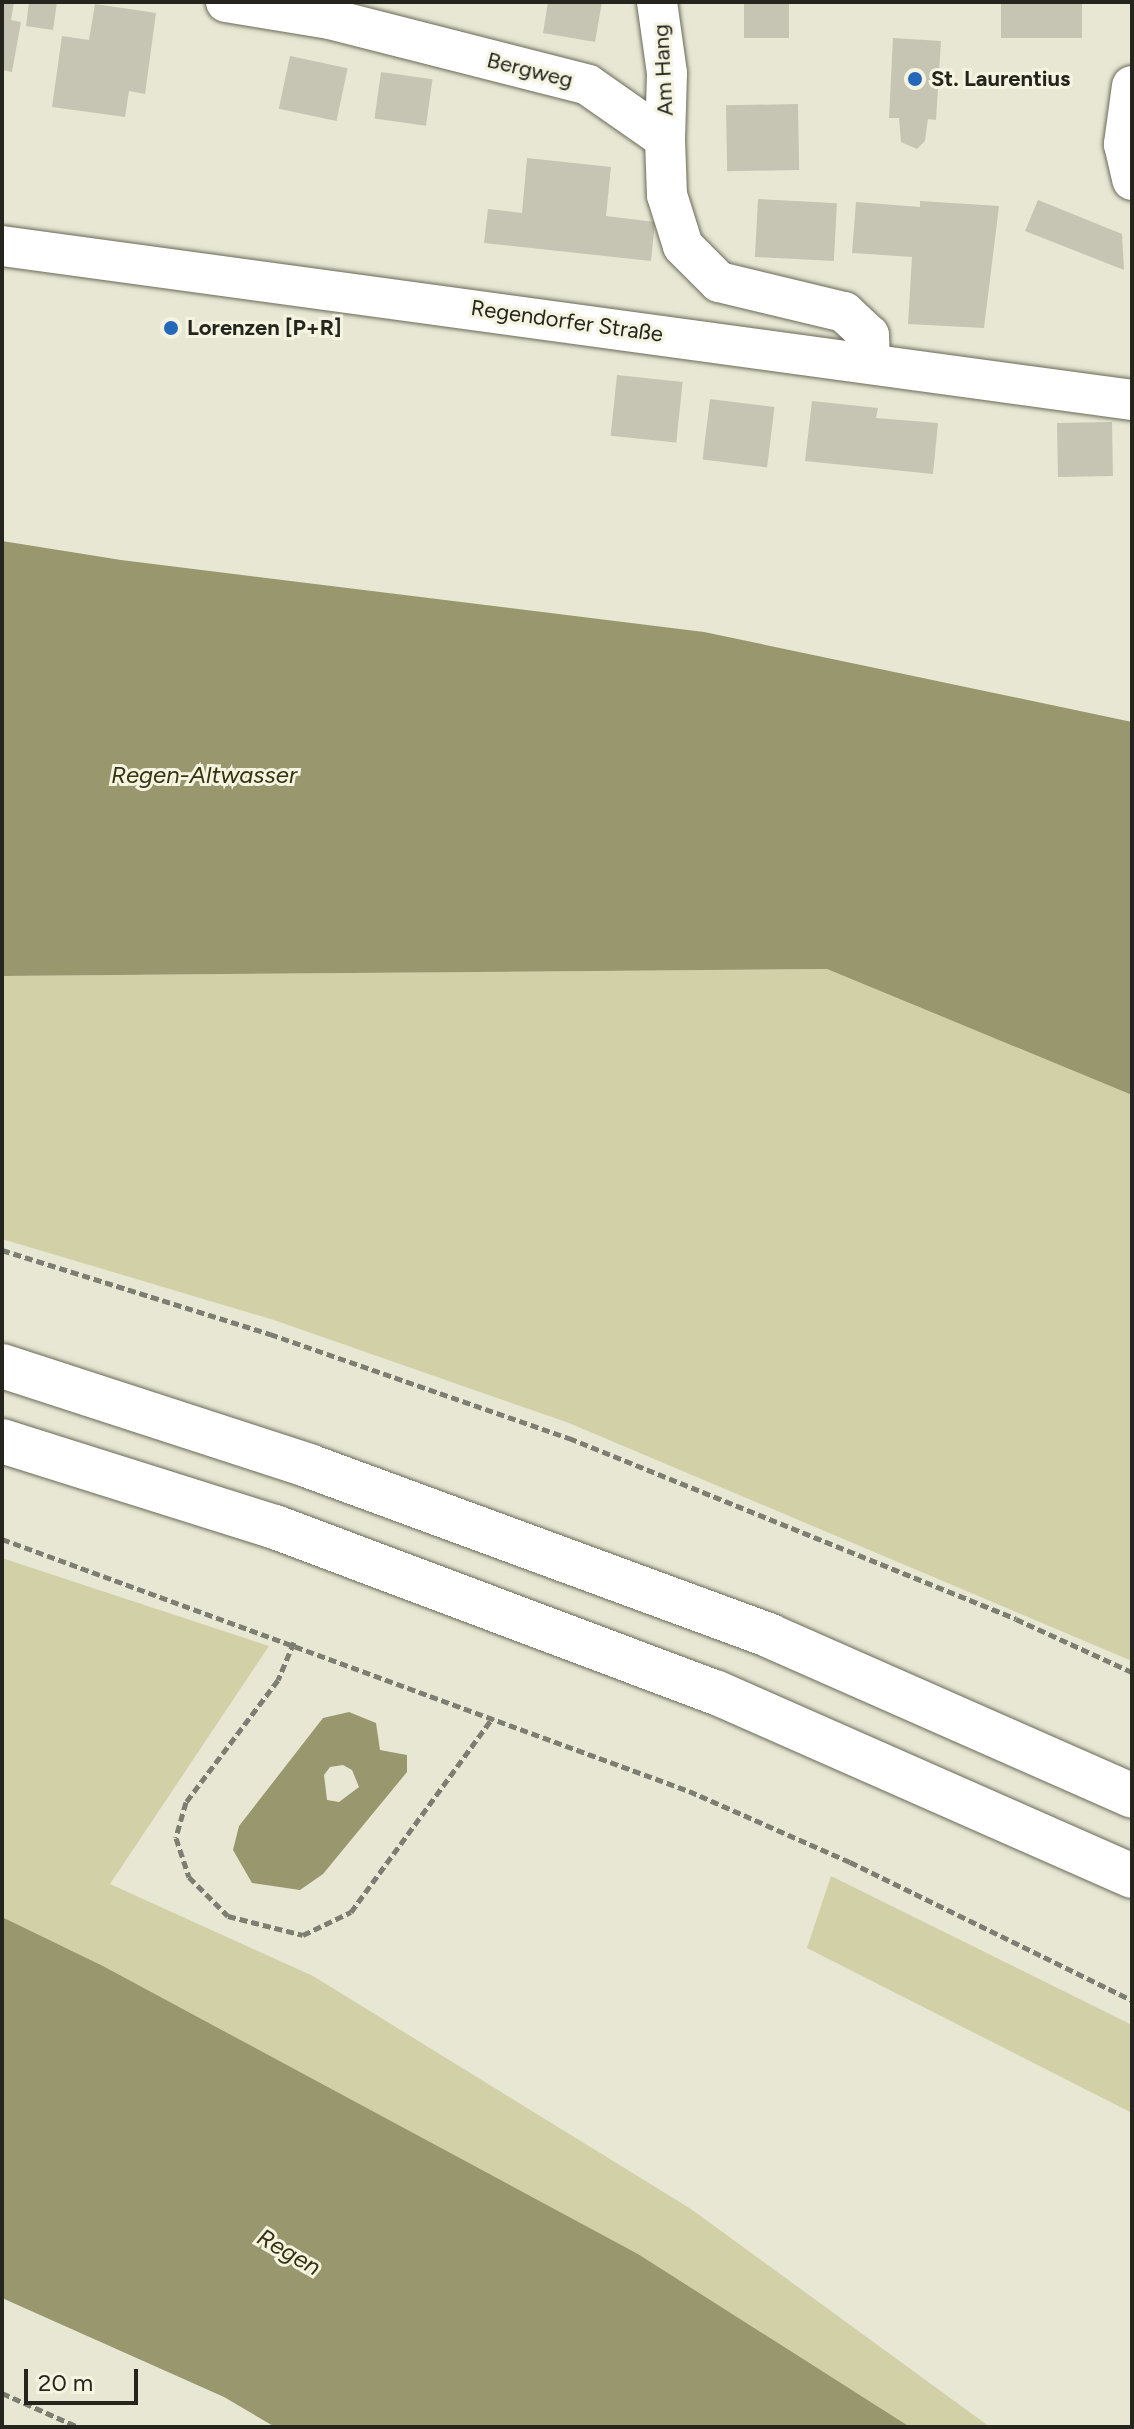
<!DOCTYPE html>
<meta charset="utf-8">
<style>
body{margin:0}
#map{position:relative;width:1134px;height:2429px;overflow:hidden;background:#e7e7d4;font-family:Figtree,sans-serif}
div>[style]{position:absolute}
.green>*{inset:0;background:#d2d0a7}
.water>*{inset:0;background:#99976e}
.building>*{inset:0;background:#c6c5b3;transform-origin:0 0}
.path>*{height:5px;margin-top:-2.5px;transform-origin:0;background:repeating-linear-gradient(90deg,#7d7d71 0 8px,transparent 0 12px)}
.roads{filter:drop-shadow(0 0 2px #6a6958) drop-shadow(0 0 2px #6a6958)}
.minor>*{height:40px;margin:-20px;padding:0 20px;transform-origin:20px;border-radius:20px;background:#fff}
.highway>*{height:44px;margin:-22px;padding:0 22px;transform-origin:22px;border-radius:22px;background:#fff}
.dots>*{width:22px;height:22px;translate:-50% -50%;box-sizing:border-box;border:4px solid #f5f4e1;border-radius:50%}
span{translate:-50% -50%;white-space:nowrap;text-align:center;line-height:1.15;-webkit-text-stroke:6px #f5f4e1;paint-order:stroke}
.street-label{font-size:22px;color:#25251e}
.poi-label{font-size:22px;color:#25251e;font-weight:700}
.left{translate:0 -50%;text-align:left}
.water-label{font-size:24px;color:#353210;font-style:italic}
.frame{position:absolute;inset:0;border:4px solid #25251e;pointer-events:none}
.scale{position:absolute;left:24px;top:2369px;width:114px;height:36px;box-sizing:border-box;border:4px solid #25251e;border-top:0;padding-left:10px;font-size:24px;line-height:28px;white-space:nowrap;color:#25251e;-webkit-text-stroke:6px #f5f4e1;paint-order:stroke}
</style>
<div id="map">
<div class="green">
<div style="clip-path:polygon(827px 969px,1132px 1095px,1132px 1661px,569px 1423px,274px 1320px,2px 1239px,2px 976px)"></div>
<div style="clip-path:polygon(2px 1558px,269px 1646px,110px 1884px,313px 1976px,691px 2209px,990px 2427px,910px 2427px,638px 2254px,103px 1966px,2px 1917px)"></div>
<div style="clip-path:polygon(831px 1876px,1132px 2025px,1132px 2113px,807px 1948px)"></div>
</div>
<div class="water">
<div style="clip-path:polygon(2px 541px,121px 560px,704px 632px,1132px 722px,1132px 1095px,827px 969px,2px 976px)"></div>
<div style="clip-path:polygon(evenodd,349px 1712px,376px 1723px,380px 1750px,407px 1755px,407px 1772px,323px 1874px,300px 1890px,252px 1883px,233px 1850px,239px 1826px,323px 1718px,349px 1712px,343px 1765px,352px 1770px,359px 1787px,339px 1802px,327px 1800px,324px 1775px,330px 1767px,343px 1765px)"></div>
<div style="clip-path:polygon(2px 1917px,103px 1966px,638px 2254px,910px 2427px,275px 2427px,224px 2397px,2px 2298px)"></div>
</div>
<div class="building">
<div style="clip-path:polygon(2px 2px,14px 2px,11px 20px,21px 22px,12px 72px,2px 70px)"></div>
<div style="clip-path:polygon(29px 2px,57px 2px,53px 30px,26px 26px)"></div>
<div style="clip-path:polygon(548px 2px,602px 2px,595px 42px,543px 33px)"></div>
<div style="left:744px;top:2px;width:45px;height:36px"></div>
<div style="left:1001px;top:2px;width:81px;height:36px"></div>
<div style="clip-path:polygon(95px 4px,156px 13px,145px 94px,129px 91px,125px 117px,52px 107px,62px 36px,89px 40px)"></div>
<div style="clip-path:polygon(893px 38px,941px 41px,936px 120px,928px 119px,925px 141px,917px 149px,901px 142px,899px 118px,889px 118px)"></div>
<div style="left:290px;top:56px;width:59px;height:54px;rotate:12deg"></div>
<div style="left:381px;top:72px;width:52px;height:47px;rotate:8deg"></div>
<div style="left:798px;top:104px;width:66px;height:72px;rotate:89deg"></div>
<div style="clip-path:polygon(527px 158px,611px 167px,606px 216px,655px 222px,651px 261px,484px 243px,488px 209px,522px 213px)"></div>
<div style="left:758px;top:199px;width:79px;height:58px;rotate:3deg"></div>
<div style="clip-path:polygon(1038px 200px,1122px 234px,1124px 270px,1025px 231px)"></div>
<div style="clip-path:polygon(920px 201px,999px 206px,984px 328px,908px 324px,912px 257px,852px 253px,856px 202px,920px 207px)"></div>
<div style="left:617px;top:375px;width:66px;height:61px;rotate:6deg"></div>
<div style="left:710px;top:399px;width:65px;height:61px;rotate:7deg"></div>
<div style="clip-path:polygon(812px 401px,878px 408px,876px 418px,938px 423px,933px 474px,805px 461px)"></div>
<div style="left:1112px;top:422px;width:54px;height:55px;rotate:89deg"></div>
</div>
<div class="path">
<div style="left:2px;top:1250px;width:281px;rotate:17.4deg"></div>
<div style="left:270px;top:1334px;width:317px;rotate:19.2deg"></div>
<div style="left:569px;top:1438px;width:482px;rotate:22deg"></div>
<div style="left:1016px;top:1619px;width:128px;rotate:24.6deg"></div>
<div style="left:2px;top:1539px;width:732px;rotate:20.14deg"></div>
<div style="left:689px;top:1791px;width:176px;rotate:23.8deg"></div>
<div style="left:850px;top:1862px;width:314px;rotate:26.1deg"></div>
<div style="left:294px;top:1642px;width:41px;rotate:112.8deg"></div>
<div style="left:278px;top:1680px;width:153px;rotate:127deg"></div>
<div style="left:186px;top:1802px;width:37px;rotate:106deg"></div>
<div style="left:176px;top:1838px;width:41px;rotate:71.6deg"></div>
<div style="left:189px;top:1877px;width:55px;rotate:45deg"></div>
<div style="left:228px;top:1916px;width:77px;rotate:14.2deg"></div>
<div style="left:303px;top:1935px;width:53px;rotate:-25.6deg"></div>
<div style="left:351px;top:1912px;width:241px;rotate:-53.9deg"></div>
<div style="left:2px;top:2393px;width:83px;rotate:24.1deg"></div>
</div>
<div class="roads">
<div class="minor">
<div style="left:226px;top:2px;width:105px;rotate:9.3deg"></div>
<div style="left:330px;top:19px;width:266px;rotate:14.3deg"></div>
<div style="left:588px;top:85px;width:94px;rotate:35deg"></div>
<div style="left:665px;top:139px;width:56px;rotate:88deg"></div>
<div style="left:667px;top:195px;width:53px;rotate:72.6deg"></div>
<div style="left:683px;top:246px;width:51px;rotate:45deg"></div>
<div style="left:719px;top:282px;width:129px;rotate:13.5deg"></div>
<div style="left:844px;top:312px;width:34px;rotate:43deg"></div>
<div style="left:869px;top:335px;width:27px;rotate:88deg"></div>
<div style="left:657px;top:2px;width:72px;rotate:82deg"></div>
<div style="left:667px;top:73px;width:66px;rotate:91.7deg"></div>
<div style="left:1132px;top:86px;width:59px;rotate:97.9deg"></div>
<div style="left:1124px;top:144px;width:37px;rotate:77deg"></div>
<div style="left:2px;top:246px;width:1140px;rotate:7.76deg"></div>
</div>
<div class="highway">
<div style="left:2px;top:1366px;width:323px;rotate:18deg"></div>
<div style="left:309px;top:1466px;width:491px;rotate:20.2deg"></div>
<div style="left:770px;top:1636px;width:396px;rotate:23.8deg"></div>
<div style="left:2px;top:1441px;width:286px;rotate:17.5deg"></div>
<div style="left:275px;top:1527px;width:470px;rotate:20.6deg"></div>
<div style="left:715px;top:1692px;width:456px;rotate:23.8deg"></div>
</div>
</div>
<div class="dots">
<div style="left:915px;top:79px;background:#2568b9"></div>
<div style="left:171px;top:328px;background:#2568b9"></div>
</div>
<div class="street-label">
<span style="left:530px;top:70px;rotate:14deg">Bergweg</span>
<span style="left:663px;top:70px;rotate:-93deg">Am Hang</span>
<span style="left:567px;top:321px;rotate:8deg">Regendorfer Straße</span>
</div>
<div class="poi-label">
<span class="left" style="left:931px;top:79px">St. Laurentius</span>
<span class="left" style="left:187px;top:328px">Lorenzen [P+R]</span>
</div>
<div class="water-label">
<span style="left:204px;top:775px">Regen-Altwasser</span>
<span style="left:289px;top:2252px;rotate:30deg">Regen</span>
</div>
<div class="frame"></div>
<div class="scale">20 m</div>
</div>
